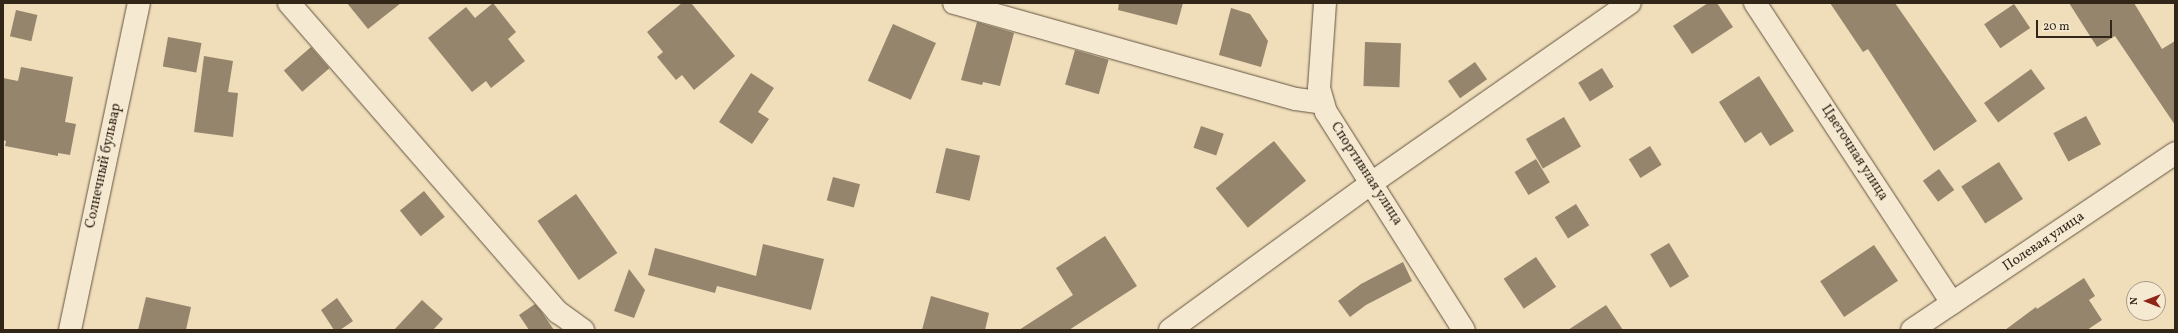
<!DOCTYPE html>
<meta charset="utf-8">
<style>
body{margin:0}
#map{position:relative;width:2178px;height:333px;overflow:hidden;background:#f0ddb9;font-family:Vollkorn,serif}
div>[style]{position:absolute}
.building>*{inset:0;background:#95856c;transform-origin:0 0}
.roads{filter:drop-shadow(0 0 1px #625441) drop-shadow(0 0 1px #625441)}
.minor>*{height:22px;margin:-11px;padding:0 11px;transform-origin:11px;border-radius:11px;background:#f5e9d2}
span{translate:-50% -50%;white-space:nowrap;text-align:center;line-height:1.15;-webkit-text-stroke:3.5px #f5e9d2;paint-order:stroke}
.street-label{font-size:14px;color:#322619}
.frame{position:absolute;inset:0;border:4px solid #322619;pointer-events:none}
.north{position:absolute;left:2126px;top:281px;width:40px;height:40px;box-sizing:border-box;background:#f5e9d2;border:1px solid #a79b88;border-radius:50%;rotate:270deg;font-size:11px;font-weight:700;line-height:16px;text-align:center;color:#322619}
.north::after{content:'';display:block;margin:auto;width:14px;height:18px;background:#8f2418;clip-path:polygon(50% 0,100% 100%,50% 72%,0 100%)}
.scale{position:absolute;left:2036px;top:20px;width:76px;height:18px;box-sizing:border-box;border:2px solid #322619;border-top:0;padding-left:5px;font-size:12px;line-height:14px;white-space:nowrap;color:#322619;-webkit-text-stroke:3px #f5e9d2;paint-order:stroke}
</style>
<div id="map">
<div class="building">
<div style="clip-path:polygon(347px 3px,401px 3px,368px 29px)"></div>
<div style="clip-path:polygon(493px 3px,516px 32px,508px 39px,525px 61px,491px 88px,486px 81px,472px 92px,428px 38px,466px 7px,475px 18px)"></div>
<div style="clip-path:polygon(682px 3px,691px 3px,735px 56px,694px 90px,682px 75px,676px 80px,657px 57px,663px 52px,647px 32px)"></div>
<div style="clip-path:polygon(1119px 3px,1183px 3px,1177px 25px,1118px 10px)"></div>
<div style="clip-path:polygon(1708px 3px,1717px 3px,1733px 27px,1692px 54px,1673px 26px)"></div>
<div style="clip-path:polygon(1830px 3px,1895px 3px,1977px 121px,1934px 151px,1868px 49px,1863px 52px)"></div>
<div style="clip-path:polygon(2069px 3px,2134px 3px,2162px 49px,2175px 41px,2175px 125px,2115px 36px,2097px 47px)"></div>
<div style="left:2014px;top:4px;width:29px;height:36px;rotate:56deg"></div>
<div style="clip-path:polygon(1231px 8px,1250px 14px,1268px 41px,1261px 67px,1219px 55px)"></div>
<div style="left:16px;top:10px;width:22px;height:27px;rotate:13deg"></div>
<div style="clip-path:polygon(977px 22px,1014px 33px,1000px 86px,983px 82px,982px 85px,961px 80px)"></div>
<div style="left:893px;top:24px;width:47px;height:62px;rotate:24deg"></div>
<div style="left:168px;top:37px;width:34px;height:30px;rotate:10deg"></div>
<div style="left:1365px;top:42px;width:36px;height:44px;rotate:2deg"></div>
<div style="left:311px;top:47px;width:28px;height:36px;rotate:49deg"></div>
<div style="left:1075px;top:50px;width:35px;height:36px;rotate:16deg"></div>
<div style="clip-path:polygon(204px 56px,233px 61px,228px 92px,238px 93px,233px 137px,194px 132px)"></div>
<div style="left:1475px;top:62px;width:21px;height:33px;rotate:55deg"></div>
<div style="clip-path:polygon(21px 67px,73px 77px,65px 122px,76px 124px,70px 155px,58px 153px,58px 156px,5px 146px,6px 141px,3px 140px,3px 78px,18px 81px)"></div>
<div style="left:1602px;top:68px;width:22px;height:28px;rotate:58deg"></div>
<div style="left:2031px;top:69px;width:24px;height:58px;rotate:54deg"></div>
<div style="clip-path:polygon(751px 73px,774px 88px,758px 112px,769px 119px,752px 144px,719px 122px)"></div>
<div style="clip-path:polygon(1759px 76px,1794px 131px,1770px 146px,1761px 132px,1745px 143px,1719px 102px)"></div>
<div style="left:2086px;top:116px;width:32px;height:37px;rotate:62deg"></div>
<div style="left:1564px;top:117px;width:34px;height:44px;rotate:60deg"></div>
<div style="left:1201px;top:126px;width:24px;height:23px;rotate:19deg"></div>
<div style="left:1274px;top:141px;width:51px;height:75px;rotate:51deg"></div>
<div style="left:1650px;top:146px;width:22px;height:25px;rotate:58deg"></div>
<div style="left:946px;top:148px;width:35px;height:46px;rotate:13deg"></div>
<div style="left:1536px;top:159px;width:27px;height:25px;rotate:59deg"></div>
<div style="left:1999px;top:162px;width:44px;height:45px;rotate:57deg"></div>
<div style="left:1939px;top:169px;width:26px;height:20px;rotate:54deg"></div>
<div style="left:833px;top:177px;width:28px;height:24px;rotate:15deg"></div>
<div style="left:424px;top:191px;width:33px;height:31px;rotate:51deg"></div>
<div style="left:576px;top:194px;width:72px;height:47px;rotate:55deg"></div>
<div style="left:1576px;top:204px;width:25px;height:25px;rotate:58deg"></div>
<div style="clip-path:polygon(1105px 236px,1137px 286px,1069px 330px,1019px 330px,1073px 295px,1056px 268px)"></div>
<div style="left:1669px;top:243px;width:39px;height:22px;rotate:59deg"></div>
<div style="clip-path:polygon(763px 244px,824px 259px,811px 310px,717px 286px,715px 293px,648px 275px,655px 248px,756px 276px)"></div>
<div style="left:1874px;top:245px;width:43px;height:65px;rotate:56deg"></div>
<div style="left:1536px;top:257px;width:36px;height:39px;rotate:56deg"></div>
<div style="clip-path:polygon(1403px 262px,1412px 281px,1366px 305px,1350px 317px,1338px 301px,1361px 284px)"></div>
<div style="clip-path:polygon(629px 269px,645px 290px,634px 318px,614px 311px)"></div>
<div style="clip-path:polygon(2084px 278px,2095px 296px,2089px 300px,2102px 320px,2087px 330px,2005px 330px,2036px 307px,2037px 309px)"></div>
<div style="clip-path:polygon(931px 296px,989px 313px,985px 330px,922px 330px)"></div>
<div style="clip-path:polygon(146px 297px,191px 307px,186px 330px,138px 330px)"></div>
<div style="clip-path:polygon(337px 298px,353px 321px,340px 330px,334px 330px,321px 310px)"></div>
<div style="clip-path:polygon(422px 300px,443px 319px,433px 330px,394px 330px)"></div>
<div style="clip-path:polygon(535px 304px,541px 311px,554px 330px,529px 330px,519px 315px)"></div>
<div style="clip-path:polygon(1606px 305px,1623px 330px,1568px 330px)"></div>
</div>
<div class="roads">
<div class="minor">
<div style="left:289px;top:3px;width:410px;rotate:49deg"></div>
<div style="left:558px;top:312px;width:31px;rotate:36deg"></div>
<div style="left:954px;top:3px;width:355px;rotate:15.7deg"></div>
<div style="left:1296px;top:99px;width:27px;rotate:8deg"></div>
<div style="left:1325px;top:3px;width:85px;rotate:94deg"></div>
<div style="left:1319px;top:88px;width:25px;rotate:74deg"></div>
<div style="left:1326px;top:112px;width:258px;rotate:57.7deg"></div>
<div style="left:1755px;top:3px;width:359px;rotate:56.7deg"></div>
<div style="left:70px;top:330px;width:334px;rotate:-78.1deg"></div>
<div style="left:1170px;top:330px;width:251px;rotate:-36.1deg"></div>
<div style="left:1373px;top:182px;width:313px;rotate:-34.9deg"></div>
<div style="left:1912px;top:330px;width:317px;rotate:-33.9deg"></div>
</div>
</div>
<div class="street-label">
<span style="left:1854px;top:153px;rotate:57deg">Цветочная улица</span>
<span style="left:104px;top:166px;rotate:-78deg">Солнечный бульвар</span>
<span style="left:1366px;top:174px;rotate:57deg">Спортивная улица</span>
<span style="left:2044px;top:242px;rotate:-34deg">Полевая улица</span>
</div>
<div class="frame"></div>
<div class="north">N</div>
<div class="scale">20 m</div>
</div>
